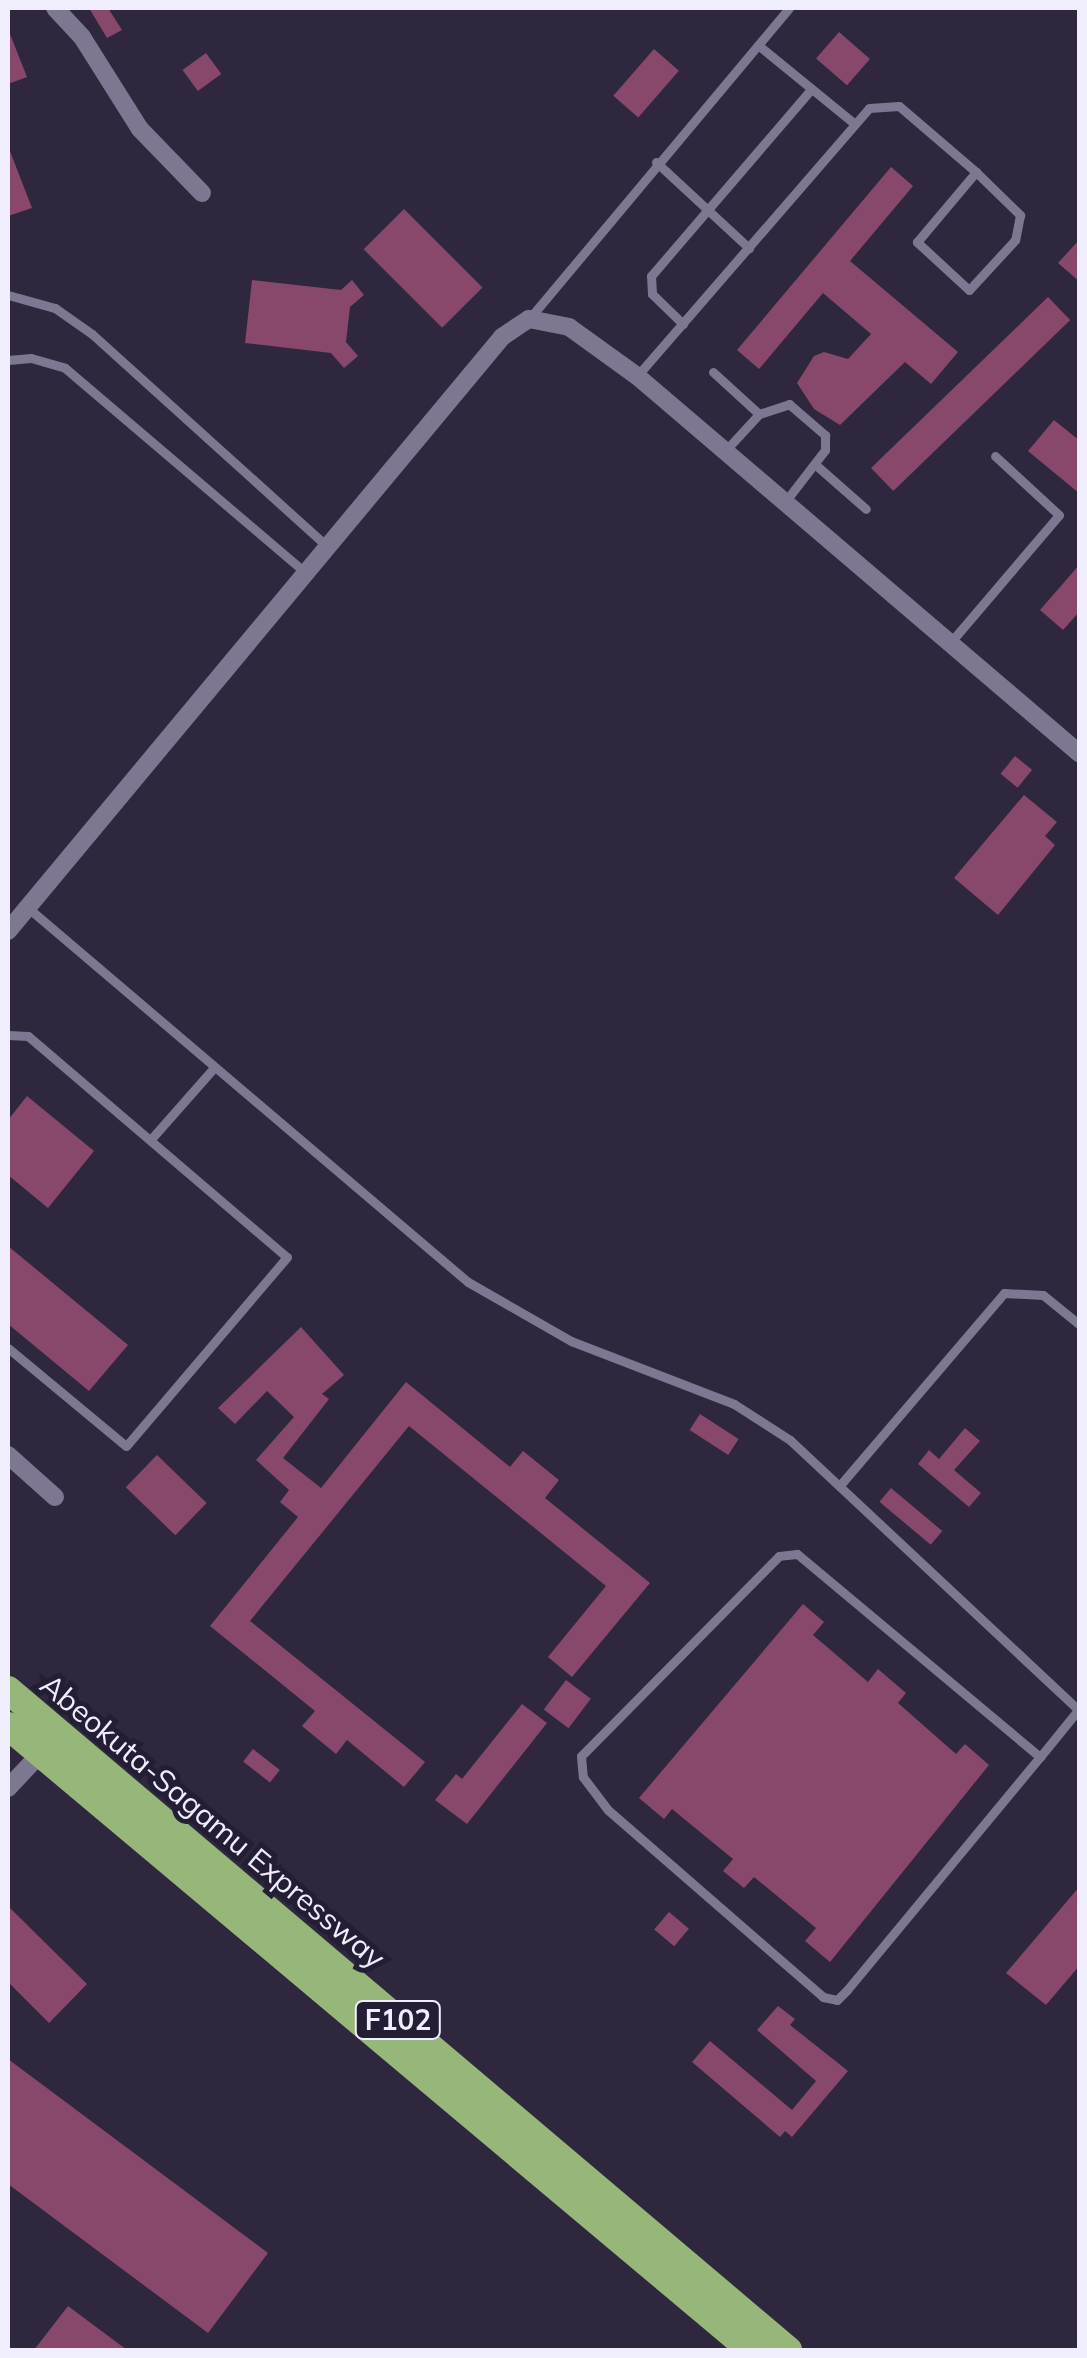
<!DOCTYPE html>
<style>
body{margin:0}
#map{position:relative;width:1087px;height:2358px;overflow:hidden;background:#2e273e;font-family:Mulish,sans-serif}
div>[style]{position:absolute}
.building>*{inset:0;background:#88486b;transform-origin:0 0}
.service>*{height:9px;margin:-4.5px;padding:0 4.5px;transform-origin:4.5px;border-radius:4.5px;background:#7d7792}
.minor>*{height:18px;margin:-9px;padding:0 9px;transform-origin:9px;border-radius:9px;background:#7d7792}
.trunk>*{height:28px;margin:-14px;padding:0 14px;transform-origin:14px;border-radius:14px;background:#96b67a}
span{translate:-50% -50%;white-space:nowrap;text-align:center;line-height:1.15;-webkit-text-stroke:10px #241e34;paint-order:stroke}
.shield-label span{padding:2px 8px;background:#241e34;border:2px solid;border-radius:8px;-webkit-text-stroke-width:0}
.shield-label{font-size:28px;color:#f0edfc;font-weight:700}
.street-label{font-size:30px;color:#f0edfc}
.frame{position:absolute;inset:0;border:10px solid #f0edfc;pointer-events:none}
</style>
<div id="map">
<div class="building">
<div style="clip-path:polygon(89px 8px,108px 8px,122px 30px,107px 38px)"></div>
<div style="clip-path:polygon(8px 29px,27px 77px,8px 84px)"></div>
<div style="left:839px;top:32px;width:41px;height:35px;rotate:41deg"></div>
<div style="left:654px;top:49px;width:33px;height:62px;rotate:41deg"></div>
<div style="left:206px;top:53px;width:26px;height:29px;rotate:54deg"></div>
<div style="clip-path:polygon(8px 146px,32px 208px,8px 216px)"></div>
<div style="clip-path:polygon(891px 167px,913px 186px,850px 261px,958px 352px,931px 384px,905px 362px,840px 425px,814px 409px,797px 383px,814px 356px,824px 352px,848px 359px,871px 334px,823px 293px,759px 369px,737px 350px)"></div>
<div style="left:404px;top:209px;width:111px;height:57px;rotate:45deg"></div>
<div style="clip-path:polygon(1080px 239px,1080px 282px,1058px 263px)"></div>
<div style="clip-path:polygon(252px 280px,341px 290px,352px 280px,364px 295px,350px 307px,346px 342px,358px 356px,344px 368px,331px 353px,245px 343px)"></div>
<div style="left:1048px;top:297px;width:32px;height:246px;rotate:46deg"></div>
<div style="clip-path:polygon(1054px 420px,1080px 441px,1080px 494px,1028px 451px)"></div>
<div style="clip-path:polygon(1080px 564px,1080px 611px,1063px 630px,1040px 610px)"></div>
<div style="left:1015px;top:756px;width:22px;height:23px;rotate:39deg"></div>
<div style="clip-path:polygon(1024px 795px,1057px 822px,1045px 836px,1055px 845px,998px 915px,954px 878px)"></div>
<div style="clip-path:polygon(27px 1096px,94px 1151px,48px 1208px,8px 1175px,8px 1120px)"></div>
<div style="clip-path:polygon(8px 1246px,128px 1345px,89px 1391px,8px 1324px)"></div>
<div style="clip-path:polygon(301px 1327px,344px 1375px,322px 1394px,329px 1399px,283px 1458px,321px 1488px,406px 1382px,510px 1467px,523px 1451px,559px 1480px,545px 1498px,650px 1583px,572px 1677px,548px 1657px,606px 1586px,409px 1426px,250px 1621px,425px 1762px,404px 1787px,347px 1740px,336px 1754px,302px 1726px,315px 1711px,210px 1626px,298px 1517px,280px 1502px,289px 1490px,256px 1460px,294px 1417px,267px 1391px,235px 1424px,218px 1408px)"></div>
<div style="left:700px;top:1414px;width:46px;height:19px;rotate:33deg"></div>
<div style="clip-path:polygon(965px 1428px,980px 1441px,954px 1470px,981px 1493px,969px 1507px,918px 1464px,929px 1450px,939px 1459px)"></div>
<div style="left:157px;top:1455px;width:69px;height:45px;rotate:44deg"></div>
<div style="left:891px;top:1488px;width:67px;height:18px;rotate:40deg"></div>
<div style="clip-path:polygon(803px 1604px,824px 1622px,813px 1635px,868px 1682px,878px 1669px,906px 1693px,898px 1703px,956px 1754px,965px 1744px,989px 1765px,830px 1962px,805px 1941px,816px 1928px,754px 1877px,744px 1888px,723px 1871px,733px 1859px,672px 1809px,664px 1819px,639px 1798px)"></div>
<div style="left:566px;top:1680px;width:31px;height:37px;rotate:37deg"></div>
<div style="clip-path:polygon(522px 1704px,547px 1723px,467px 1824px,435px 1800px,456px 1774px,462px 1779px)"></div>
<div style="left:253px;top:1749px;width:34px;height:16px;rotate:38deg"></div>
<div style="clip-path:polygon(1080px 1886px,1080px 1965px,1046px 2005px,1006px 1973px)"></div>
<div style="clip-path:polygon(8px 1906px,87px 1984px,49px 2023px,8px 1982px)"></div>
<div style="left:669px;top:1912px;width:26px;height:23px;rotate:40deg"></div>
<div style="clip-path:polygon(778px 2006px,795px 2019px,790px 2025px,848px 2071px,792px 2137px,785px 2131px,780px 2137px,692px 2062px,710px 2041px,792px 2110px,816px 2081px,757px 2030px)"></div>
<div style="clip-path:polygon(8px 2059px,268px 2253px,208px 2333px,8px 2184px)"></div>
<div style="clip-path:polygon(68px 2306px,127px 2350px,34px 2350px)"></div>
</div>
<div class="service">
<div style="left:758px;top:45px;width:125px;rotate:39.2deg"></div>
<div style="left:656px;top:162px;width:127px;rotate:42.8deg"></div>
<div style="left:8px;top:295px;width:49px;rotate:15.5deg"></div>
<div style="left:55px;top:308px;width:45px;rotate:35.1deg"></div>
<div style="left:92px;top:334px;width:318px;rotate:42.1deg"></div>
<div style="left:529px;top:319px;width:405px;rotate:-50.1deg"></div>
<div style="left:683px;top:324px;width:43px;rotate:-135.9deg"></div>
<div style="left:652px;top:294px;width:18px;rotate:-93deg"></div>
<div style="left:651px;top:276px;width:246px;rotate:-49.4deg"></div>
<div style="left:8px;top:360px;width:23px;rotate:-5deg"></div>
<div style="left:31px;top:358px;width:35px;rotate:16deg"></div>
<div style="left:65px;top:368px;width:318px;rotate:40.4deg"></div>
<div style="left:713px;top:372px;width:62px;rotate:42.4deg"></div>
<div style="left:637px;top:376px;width:354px;rotate:-49.1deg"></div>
<div style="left:869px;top:108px;width:30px;rotate:-4deg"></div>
<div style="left:899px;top:106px;width:101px;rotate:40.6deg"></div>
<div style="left:976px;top:172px;width:62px;rotate:44.3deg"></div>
<div style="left:1020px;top:215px;width:25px;rotate:101deg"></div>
<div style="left:1015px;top:240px;width:68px;rotate:132.6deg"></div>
<div style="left:969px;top:290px;width:71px;rotate:-137.3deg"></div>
<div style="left:917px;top:242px;width:92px;rotate:-49.9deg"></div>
<div style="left:725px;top:451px;width:50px;rotate:-47.4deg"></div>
<div style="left:759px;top:414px;width:32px;rotate:-18deg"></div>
<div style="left:789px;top:404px;width:48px;rotate:40.7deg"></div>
<div style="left:825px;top:435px;width:15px;rotate:90deg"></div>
<div style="left:825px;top:450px;width:66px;rotate:127.6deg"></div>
<div style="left:817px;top:466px;width:65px;rotate:41.3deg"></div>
<div style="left:950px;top:643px;width:168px;rotate:-49.6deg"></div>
<div style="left:1059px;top:515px;width:87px;rotate:-137.3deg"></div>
<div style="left:27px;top:907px;width:579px;rotate:40.38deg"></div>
<div style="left:468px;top:1282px;width:119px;rotate:29.8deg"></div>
<div style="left:571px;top:1341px;width:175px;rotate:21.1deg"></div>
<div style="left:734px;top:1404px;width:67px;rotate:32.7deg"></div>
<div style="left:790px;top:1440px;width:397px;rotate:43.1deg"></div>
<div style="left:8px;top:1035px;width:20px;rotate:3deg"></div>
<div style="left:28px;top:1036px;width:340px;rotate:40.5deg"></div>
<div style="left:287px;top:1257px;width:248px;rotate:130.4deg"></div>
<div style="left:126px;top:1446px;width:153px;rotate:-140.3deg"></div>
<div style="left:152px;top:1138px;width:91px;rotate:-48.6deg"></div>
<div style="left:841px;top:1484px;width:251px;rotate:-49.5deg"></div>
<div style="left:1004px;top:1293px;width:39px;rotate:3deg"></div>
<div style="left:1043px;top:1295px;width:48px;rotate:39deg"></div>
<div style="left:1040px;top:1757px;width:317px;rotate:-140.1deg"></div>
<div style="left:797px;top:1554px;width:18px;rotate:174deg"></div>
<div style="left:779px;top:1556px;width:281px;rotate:134.7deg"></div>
<div style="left:581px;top:1756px;width:21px;rotate:85deg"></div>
<div style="left:583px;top:1777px;width:41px;rotate:52.9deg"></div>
<div style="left:608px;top:1810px;width:285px;rotate:41deg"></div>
<div style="left:823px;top:1997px;width:14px;rotate:12deg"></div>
<div style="left:837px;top:2000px;width:14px;rotate:-45deg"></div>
<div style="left:847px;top:1990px;width:303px;rotate:-50.4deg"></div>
<div style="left:1040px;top:1757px;width:60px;rotate:-51deg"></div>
</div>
<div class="minor">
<div style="left:55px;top:8px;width:40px;rotate:47deg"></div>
<div style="left:82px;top:37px;width:109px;rotate:57.8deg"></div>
<div style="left:140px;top:129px;width:89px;rotate:45.9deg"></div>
<div style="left:8px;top:931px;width:773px;rotate:-50.25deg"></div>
<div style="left:502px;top:337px;width:32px;rotate:-34deg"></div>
<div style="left:529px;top:319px;width:41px;rotate:11.3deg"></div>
<div style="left:569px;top:327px;width:84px;rotate:35.8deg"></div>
<div style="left:637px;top:376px;width:582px;rotate:40.47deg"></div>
<div style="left:8px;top:1455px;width:63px;rotate:41.8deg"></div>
<div style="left:8px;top:1788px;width:48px;rotate:-46.7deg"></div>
</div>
<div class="trunk">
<div style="left:8px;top:1690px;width:1022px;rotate:40.24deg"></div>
<div style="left:8px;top:1726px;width:970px;rotate:40.02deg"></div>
</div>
<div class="shield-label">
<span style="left:398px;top:2020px">F102</span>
</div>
<div class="street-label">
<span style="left:213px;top:1821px;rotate:40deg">Abeokuta-Sagamu Expressway</span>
</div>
<div class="frame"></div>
</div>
